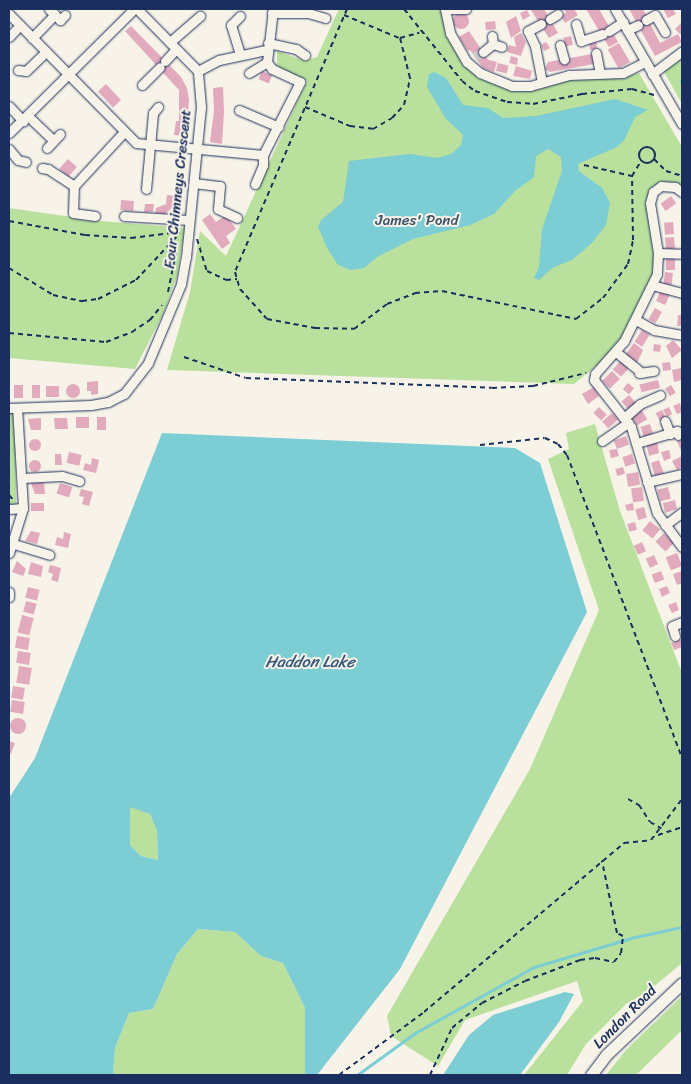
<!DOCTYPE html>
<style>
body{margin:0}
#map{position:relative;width:691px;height:1084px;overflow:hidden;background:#f7f3e8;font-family:Sriracha,sans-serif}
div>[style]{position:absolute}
.green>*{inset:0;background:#b9e09c}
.water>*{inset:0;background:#7ccdd4}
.stream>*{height:2.5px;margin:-1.25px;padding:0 1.25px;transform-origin:1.25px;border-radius:1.25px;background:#7ccdd4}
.building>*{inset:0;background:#e2aabd;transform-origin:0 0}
.round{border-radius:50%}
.minor-tunnel>*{height:9px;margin-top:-4.5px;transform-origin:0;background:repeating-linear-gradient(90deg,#cbcccc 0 9px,transparent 0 13.5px)}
.path>*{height:2px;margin-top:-1px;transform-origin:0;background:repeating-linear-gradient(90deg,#1b2f5e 0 5px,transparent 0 9px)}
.path>.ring{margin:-1px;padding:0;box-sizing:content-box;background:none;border:2px solid #1b2f5e;border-radius:50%}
.roads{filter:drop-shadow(0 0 1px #1b2f5e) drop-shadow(0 0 1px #1b2f5e)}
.minor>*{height:9px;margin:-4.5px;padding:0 4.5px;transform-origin:4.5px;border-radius:4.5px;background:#f7f3e8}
.major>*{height:11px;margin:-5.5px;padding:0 5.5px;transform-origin:5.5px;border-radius:5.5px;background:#f7f3e8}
span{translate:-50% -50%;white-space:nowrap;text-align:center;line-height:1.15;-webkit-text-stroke:4px #f7f3e8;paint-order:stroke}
.street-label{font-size:15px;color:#1b2f5e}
.park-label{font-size:15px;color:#3b526a}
.water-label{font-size:16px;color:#33567c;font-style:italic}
.frame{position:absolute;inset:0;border:10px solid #1b2f5e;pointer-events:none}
</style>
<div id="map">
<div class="green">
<div style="clip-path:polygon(339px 9px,442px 9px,445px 33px,463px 64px,511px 88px,581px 76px,626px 77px,639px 73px,682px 147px,682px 190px,676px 186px,652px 192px,656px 253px,654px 273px,619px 343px,606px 358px,574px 384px,167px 370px,190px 292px,200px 231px,226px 256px,307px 81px,277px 66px,277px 51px,305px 61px,317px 57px)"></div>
<div style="clip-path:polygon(682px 56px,682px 104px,663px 70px)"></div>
<div style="clip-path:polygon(9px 208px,100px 221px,185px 228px,177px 276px,163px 314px,135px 369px,9px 358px)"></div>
<div style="clip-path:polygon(9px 413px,15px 413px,16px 506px,9px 506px)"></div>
<div style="clip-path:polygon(595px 424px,620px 511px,682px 673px,682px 963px,646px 993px,626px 1004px,586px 1044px,567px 1075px,524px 1075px,583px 1001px,577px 981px,465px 1020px,438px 1066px,391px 1036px,387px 1016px,530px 769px,599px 610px,548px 459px,569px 449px,566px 433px)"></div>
<div style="clip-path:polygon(130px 806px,150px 814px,157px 831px,158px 860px,141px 856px,130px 845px)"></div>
<div style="clip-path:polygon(198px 929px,235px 932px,261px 956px,283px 963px,305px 1008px,305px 1075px,113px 1075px,115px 1048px,129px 1013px,153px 1009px,177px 954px)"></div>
<div style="clip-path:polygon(682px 996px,682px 1030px,636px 1075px,606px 1075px,626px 1050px)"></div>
</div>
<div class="water">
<div style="clip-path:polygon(434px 72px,446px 78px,463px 105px,488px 108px,503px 118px,536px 116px,615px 99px,648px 110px,635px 117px,625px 139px,617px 147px,578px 164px,579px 171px,602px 188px,610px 203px,606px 225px,592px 243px,572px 260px,552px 268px,539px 280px,534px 278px,539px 267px,542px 229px,562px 171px,561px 157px,548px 149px,536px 156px,534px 177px,515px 191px,494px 214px,470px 225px,413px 239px,377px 257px,364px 268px,351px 270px,338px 265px,327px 248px,318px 227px,321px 220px,343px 202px,349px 161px,410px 154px,437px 158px,451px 154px,461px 145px,463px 135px,446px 119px,427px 87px,429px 74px)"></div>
<div style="clip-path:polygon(evenodd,162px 433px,515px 448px,540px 463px,587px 612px,400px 969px,317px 1075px,305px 1075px,305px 1008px,283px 963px,261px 956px,235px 932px,198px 929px,177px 954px,153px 1009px,129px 1013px,115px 1048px,113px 1075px,9px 1075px,9px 798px,35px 758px,162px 433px,130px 807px,150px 814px,157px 831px,158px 860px,141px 856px,130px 845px,130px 807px)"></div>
<div style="clip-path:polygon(565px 992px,574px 994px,559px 1022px,520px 1075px,443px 1075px,469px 1035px,493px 1015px)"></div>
</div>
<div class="stream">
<div style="left:681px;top:82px;width:3px;rotate:-72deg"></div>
<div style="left:357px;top:1075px;width:72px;rotate:-35.9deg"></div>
<div style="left:415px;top:1033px;width:136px;rotate:-29deg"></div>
<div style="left:534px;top:967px;width:101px;rotate:-16.6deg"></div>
<div style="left:631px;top:938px;width:52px;rotate:-12.2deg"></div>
</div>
<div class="building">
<div style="clip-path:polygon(544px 9px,558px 33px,549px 38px,531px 10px)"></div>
<div style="clip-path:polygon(564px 9px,574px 9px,578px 15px,565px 23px,561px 16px,566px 13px)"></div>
<div style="clip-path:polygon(586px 9px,599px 9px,618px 42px,609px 47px)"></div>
<div style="clip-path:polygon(629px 9px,643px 9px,660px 43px,678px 34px,682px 42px,655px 56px)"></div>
<div style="clip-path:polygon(663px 9px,673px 9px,676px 14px,668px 18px)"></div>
<div style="clip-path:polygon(527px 10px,530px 16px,523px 20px,520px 13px)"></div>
<div class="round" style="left:453px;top:13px;width:16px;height:16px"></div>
<div style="clip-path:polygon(516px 16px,521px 31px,511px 38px,506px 22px)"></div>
<div style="left:495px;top:21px;width:8px;height:10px;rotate:83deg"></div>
<div style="clip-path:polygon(682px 22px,682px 36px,675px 29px)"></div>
<div style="clip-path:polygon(131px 26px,181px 77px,187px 88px,189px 100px,186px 136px,174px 135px,176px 121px,179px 121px,179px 90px,125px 31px)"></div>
<div style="clip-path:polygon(469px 31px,488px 60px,497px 62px,494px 72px,483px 68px,470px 50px,468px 51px,459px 37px)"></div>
<div style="clip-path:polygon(521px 33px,526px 42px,521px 56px,507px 52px,509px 45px,516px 47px,514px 37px)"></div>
<div style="left:571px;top:36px;width:9px;height:8px;rotate:77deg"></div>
<div style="clip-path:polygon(596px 41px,597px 48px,590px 50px,589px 42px)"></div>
<div style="clip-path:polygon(546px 42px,550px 48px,544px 51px,541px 45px)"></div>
<div style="left:619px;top:43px;width:22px;height:13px;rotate:60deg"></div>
<div style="clip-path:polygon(592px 54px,594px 64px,550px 72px,545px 69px,548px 62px)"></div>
<div style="clip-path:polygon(511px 56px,518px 58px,517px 65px,509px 63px)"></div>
<div style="left:498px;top:63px;width:11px;height:8px;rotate:15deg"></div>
<div style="clip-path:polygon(516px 66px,532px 71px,530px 79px,513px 76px)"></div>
<div style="left:262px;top:71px;width:11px;height:9px;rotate:22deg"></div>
<div style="left:106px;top:84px;width:22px;height:11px;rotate:47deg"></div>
<div style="clip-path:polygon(223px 87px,224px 112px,222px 144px,210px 142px,214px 111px,213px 88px)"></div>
<div style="left:68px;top:159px;width:12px;height:13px;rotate:42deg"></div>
<div style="clip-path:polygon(167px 195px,176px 196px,174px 206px,165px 214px,155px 214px,156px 208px,166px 204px)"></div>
<div style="left:671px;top:196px;width:9px;height:13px;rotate:54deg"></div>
<div style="left:121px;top:200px;width:13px;height:10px;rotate:4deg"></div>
<div style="clip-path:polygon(145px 204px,154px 204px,153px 212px,144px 212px)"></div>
<div style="clip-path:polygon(210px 214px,216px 222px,226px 215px,236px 229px,226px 236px,230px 243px,222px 249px,202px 220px)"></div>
<div style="left:673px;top:222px;width:12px;height:9px;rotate:85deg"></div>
<div style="left:674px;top:237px;width:12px;height:9px;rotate:85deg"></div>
<div style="left:666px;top:257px;width:9px;height:13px"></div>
<div style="left:665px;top:272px;width:8px;height:12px;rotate:7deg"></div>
<div style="left:661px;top:290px;width:10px;height:12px;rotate:24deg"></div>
<div style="left:655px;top:308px;width:8px;height:13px;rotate:30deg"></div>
<div style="clip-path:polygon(678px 315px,682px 315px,682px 326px,677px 326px)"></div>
<div style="left:642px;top:330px;width:9px;height:14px;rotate:32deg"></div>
<div style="clip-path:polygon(673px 340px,682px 350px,672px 358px,666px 346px)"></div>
<div style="clip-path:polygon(634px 343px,643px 350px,637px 363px,625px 355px)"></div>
<div style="left:654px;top:344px;width:7px;height:7px;rotate:8deg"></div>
<div style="left:622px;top:359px;width:11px;height:14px;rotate:41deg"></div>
<div style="left:670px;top:362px;width:8px;height:8px;rotate:83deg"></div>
<div style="clip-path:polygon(681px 368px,682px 380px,674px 382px,672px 370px)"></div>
<div style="left:612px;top:371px;width:11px;height:14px;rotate:45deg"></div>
<div style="left:658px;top:380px;width:8px;height:19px;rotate:76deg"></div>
<div style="clip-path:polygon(98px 381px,98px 394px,91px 395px,91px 391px,87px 391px,87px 382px)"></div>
<div style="left:628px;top:383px;width:8px;height:8px;rotate:40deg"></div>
<div class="round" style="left:66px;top:384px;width:14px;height:14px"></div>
<div style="left:14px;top:385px;width:9px;height:13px"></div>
<div style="left:32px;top:385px;width:8px;height:13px"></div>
<div style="left:671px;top:385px;width:9px;height:7px;rotate:58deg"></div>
<div style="left:59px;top:386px;width:11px;height:13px;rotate:90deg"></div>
<div style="clip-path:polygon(594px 387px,599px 396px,588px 404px,582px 394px)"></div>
<div style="left:629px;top:395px;width:11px;height:10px;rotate:49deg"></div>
<div style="clip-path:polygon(680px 403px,682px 412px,677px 414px,673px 406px)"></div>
<div style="left:599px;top:407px;width:11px;height:8px;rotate:45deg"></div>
<div style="clip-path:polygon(669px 407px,672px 414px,667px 417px,663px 410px)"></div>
<div style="left:641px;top:409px;width:12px;height:12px;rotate:59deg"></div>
<div style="left:662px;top:410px;width:9px;height:7px;rotate:63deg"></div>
<div style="left:612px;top:413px;width:9px;height:13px;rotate:49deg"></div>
<div style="left:76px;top:417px;width:13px;height:11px"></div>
<div style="left:97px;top:417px;width:9px;height:13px"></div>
<div style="clip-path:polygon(41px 418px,41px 430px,31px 430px,28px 419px)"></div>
<div style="clip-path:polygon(54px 418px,67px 418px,68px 429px,55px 429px)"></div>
<div style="left:650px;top:424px;width:13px;height:10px;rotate:72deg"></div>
<div style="left:626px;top:436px;width:9px;height:13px;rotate:69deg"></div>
<div style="clip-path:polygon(682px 438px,682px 453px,677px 441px)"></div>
<div class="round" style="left:29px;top:439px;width:12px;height:12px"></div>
<div style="clip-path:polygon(657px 441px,659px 453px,649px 456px,646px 443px)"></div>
<div style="clip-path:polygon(617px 449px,619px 456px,611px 458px,609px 450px)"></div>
<div style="clip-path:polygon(669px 450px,671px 458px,664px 461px,661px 452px)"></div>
<div style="left:69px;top:452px;width:13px;height:11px;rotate:13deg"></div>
<div style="clip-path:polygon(55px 454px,61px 454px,62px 465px,55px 465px)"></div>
<div style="left:632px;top:454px;width:10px;height:10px;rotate:73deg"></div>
<div style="clip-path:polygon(682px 456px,682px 467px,677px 470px,672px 461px)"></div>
<div style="clip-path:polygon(92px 458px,99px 460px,96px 473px,83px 470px,85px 463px,91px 465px)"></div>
<div class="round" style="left:29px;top:460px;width:12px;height:12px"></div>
<div style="clip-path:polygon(659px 460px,664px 474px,655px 476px,651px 463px)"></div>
<div style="left:623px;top:467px;width:7px;height:8px;rotate:74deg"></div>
<div style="left:638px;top:472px;width:13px;height:12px;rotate:81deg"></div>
<div style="clip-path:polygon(44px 482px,45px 494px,35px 494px,31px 483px)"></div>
<div style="left:60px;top:483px;width:13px;height:11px;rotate:18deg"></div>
<div style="left:642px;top:487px;width:14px;height:11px;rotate:82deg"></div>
<div style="left:668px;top:487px;width:12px;height:11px;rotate:76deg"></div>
<div style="clip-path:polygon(81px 489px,93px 492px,89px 506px,82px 504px,84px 497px,79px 496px)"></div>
<div style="clip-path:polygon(675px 500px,677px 509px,665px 513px,663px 503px)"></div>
<div style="left:31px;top:503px;width:13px;height:8px"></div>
<div style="clip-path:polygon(633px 503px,634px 510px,627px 511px,625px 505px)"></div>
<div style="left:644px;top:507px;width:11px;height:9px;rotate:75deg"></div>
<div style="left:650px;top:521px;width:13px;height:12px;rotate:39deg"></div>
<div style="left:635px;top:522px;width:8px;height:8px;rotate:76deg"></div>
<div style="clip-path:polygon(31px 531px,40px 533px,37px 544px,25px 541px)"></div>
<div style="clip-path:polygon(64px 532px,71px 534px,68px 548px,55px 545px,57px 537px,63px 539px)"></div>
<div style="left:664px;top:533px;width:14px;height:12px;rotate:45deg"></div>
<div style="left:642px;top:542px;width:10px;height:9px;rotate:66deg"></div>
<div style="left:677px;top:553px;width:14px;height:12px;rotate:69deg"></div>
<div style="left:654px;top:555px;width:10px;height:9px;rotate:66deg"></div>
<div style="clip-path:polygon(17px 561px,26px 569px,23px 576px,12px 572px)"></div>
<div style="clip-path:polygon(31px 562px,43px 566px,41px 577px,28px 574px)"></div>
<div style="clip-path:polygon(50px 565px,61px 568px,58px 582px,51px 580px,53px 574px,48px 572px)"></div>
<div style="left:661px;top:571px;width:9px;height:10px;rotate:69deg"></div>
<div style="clip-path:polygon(682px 571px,682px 583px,677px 585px,673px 574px)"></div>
<div style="clip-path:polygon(667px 586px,670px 593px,662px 597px,659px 589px)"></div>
<div style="left:28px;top:587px;width:12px;height:11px;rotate:14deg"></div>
<div style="left:26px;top:601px;width:11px;height:11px;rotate:15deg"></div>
<div style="clip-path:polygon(676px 602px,679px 610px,672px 613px,668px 605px)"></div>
<div style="left:22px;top:615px;width:12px;height:18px;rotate:14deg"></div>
<div style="left:17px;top:636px;width:13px;height:12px;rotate:9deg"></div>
<div style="clip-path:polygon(682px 639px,682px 647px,674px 650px,671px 643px)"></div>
<div style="left:18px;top:651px;width:13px;height:12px;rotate:9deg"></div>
<div style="left:19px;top:666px;width:13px;height:17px;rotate:9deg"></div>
<div style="left:13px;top:686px;width:12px;height:12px;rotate:9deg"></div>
<div style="left:12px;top:700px;width:13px;height:12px;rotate:9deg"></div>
<div class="round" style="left:10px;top:718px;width:16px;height:16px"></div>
<div style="clip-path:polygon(9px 741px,15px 743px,11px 754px,9px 753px)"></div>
</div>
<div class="minor-tunnel">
<div style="left:475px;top:57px;width:9px;rotate:-32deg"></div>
</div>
<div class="path">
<div style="left:347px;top:9px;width:286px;rotate:113.1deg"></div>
<div style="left:235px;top:272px;width:18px;rotate:74deg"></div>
<div style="left:240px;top:289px;width:40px;rotate:48deg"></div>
<div style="left:267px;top:319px;width:49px;rotate:10.6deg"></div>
<div style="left:315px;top:328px;width:39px;rotate:1deg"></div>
<div style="left:354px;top:329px;width:41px;rotate:-37.1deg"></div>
<div style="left:387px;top:304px;width:30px;rotate:-21deg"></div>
<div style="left:415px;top:293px;width:27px;rotate:-4deg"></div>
<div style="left:442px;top:291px;width:137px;rotate:11.8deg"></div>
<div style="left:576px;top:319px;width:34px;rotate:-38deg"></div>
<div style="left:603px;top:298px;width:42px;rotate:-53.7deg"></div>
<div style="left:628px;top:264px;width:25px;rotate:-78deg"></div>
<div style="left:633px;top:240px;width:64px;rotate:-90.9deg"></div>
<div style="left:632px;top:176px;width:17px;rotate:-59deg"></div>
<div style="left:404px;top:9px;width:92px;rotate:51.1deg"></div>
<div style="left:462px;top:81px;width:16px;rotate:38deg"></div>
<div style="left:475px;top:91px;width:34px;rotate:19deg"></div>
<div style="left:507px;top:102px;width:26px;rotate:4deg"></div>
<div style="left:533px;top:104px;width:50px;rotate:-11.5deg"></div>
<div style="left:582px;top:94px;width:50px;rotate:-5.7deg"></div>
<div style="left:632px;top:89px;width:23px;rotate:15deg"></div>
<div style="left:344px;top:15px;width:60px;rotate:22.7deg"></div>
<div style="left:305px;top:107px;width:49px;rotate:22.9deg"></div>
<div style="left:350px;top:126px;width:23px;rotate:7deg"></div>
<div style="left:373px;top:129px;width:22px;rotate:-30deg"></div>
<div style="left:392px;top:118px;width:18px;rotate:-47deg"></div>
<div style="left:404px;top:105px;width:28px;rotate:-77deg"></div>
<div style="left:410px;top:78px;width:41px;rotate:-104deg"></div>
<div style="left:400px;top:38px;width:20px;rotate:-15deg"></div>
<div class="ring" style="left:639px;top:147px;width:14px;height:14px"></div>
<div style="left:654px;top:159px;width:17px;rotate:45deg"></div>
<div style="left:666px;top:171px;width:17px;rotate:17deg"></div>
<div style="left:584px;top:165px;width:49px;rotate:12.9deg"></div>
<div style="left:9px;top:221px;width:77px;rotate:10.4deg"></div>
<div style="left:85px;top:235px;width:46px;rotate:3.7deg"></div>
<div style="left:131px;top:238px;width:49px;rotate:-7deg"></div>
<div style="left:197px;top:239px;width:34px;rotate:73deg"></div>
<div style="left:207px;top:271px;width:21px;rotate:25deg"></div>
<div style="left:226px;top:280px;width:11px;rotate:-5deg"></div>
<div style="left:9px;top:268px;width:52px;rotate:31.5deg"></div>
<div style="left:53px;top:295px;width:30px;rotate:12deg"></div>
<div style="left:82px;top:301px;width:16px;rotate:-7deg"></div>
<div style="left:98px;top:299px;width:42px;rotate:-26.6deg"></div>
<div style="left:136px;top:280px;width:64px;rotate:-46.9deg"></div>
<div style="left:168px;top:292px;width:46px;rotate:-78.7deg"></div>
<div style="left:9px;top:333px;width:97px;rotate:5.3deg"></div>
<div style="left:106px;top:342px;width:28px;rotate:-21deg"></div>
<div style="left:132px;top:332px;width:22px;rotate:-34deg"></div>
<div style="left:150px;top:320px;width:19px;rotate:-51deg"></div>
<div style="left:184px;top:357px;width:65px;rotate:18.7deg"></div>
<div style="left:246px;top:378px;width:246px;rotate:2.3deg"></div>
<div style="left:492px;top:388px;width:41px;rotate:-2.8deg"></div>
<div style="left:533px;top:386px;width:55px;rotate:-13.8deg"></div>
<div style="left:480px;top:445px;width:65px;rotate:-6.1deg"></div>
<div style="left:545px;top:438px;width:14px;rotate:25deg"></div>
<div style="left:558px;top:444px;width:14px;rotate:51deg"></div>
<div style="left:567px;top:455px;width:323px;rotate:69.2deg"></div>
<div style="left:9px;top:495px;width:8px;rotate:50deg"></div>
<div style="left:628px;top:799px;width:13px;rotate:29deg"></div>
<div style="left:639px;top:805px;width:20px;rotate:57deg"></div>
<div style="left:650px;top:822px;width:13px;rotate:29deg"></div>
<div style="left:658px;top:835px;width:25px;rotate:-18deg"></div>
<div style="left:339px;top:1075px;width:106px;rotate:-36.5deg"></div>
<div style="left:424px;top:1012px;width:262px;rotate:-40.2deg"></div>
<div style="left:624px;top:843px;width:27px;rotate:-6deg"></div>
<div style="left:651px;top:840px;width:51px;rotate:-52.9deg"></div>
<div style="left:430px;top:1075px;width:52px;rotate:-64.9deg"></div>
<div style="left:452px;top:1028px;width:39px;rotate:-40deg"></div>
<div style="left:482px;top:1003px;width:48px;rotate:-27.1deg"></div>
<div style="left:525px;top:981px;width:59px;rotate:-20.9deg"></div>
<div style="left:580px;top:960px;width:15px;rotate:-8deg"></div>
<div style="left:595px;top:958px;width:19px;rotate:12deg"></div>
<div style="left:614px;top:962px;width:11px;rotate:-52deg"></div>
<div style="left:621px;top:953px;width:17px;rotate:-83deg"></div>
<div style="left:623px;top:936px;width:7px;rotate:-153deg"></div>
<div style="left:617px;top:933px;width:74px;rotate:-101.8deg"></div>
</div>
<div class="roads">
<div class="minor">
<div style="left:49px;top:9px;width:16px;rotate:45deg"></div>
<div style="left:60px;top:20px;width:7px;rotate:-45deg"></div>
<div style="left:445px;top:9px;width:25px;rotate:78deg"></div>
<div style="left:450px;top:33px;width:34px;rotate:60deg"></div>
<div style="left:467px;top:62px;width:17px;rotate:40deg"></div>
<div style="left:480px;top:73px;width:35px;rotate:22deg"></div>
<div style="left:512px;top:86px;width:18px"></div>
<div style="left:530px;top:86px;width:41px;rotate:-15.8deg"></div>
<div style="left:569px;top:75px;width:54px;rotate:-2.1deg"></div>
<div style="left:623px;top:73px;width:25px;rotate:-27deg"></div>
<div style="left:445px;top:9px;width:21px"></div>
<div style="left:615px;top:9px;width:133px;rotate:59.8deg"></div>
<div style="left:272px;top:13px;width:36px"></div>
<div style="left:308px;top:13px;width:18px;rotate:16deg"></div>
<div style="left:9px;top:14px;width:181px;rotate:45.4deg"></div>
<div style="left:136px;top:143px;width:128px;rotate:5.4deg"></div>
<div style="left:240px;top:16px;width:13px;rotate:135deg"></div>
<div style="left:231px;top:25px;width:30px;rotate:73deg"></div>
<div style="left:550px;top:19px;width:9px;rotate:-32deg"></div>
<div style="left:646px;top:20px;width:10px;rotate:-29deg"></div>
<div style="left:655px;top:15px;width:20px;rotate:60deg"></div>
<div style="left:541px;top:24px;width:15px;rotate:152deg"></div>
<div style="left:528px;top:31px;width:17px;rotate:65deg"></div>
<div style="left:535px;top:46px;width:37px;rotate:79deg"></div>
<div style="left:576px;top:24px;width:18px;rotate:74deg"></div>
<div style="left:581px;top:41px;width:23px;rotate:-18deg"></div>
<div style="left:627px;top:30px;width:12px;rotate:-24deg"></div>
<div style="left:609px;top:31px;width:17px;rotate:-33deg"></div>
<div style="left:492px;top:36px;width:8px;rotate:83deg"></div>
<div style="left:493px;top:44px;width:9px;rotate:18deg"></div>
<div style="left:9px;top:37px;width:16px;rotate:-47deg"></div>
<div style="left:32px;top:38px;width:33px;rotate:-46deg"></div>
<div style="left:170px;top:42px;width:40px;rotate:-41deg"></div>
<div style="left:268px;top:43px;width:29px;rotate:12deg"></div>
<div style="left:296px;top:49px;width:11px;rotate:34deg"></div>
<div style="left:560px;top:45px;width:15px;rotate:74deg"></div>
<div style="left:483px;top:52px;width:13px;rotate:-39deg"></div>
<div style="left:596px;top:53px;width:21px;rotate:79deg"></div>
<div style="left:165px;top:61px;width:16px;rotate:-47deg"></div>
<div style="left:18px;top:70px;width:8px;rotate:7deg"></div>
<div style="left:26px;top:71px;width:28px;rotate:-44deg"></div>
<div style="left:198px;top:71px;width:24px;rotate:-28deg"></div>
<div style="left:219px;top:60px;width:48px;rotate:-12deg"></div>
<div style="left:249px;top:73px;width:21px;rotate:-31deg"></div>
<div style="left:652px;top:74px;width:38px;rotate:-37deg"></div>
<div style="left:142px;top:85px;width:25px;rotate:-45deg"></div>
<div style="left:9px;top:106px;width:21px;rotate:47deg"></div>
<div style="left:239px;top:110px;width:43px;rotate:23deg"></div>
<div style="left:28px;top:116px;width:35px;rotate:44deg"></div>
<div style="left:9px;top:133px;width:176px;rotate:-44.8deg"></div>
<div style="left:47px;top:148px;width:19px;rotate:-47deg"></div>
<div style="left:9px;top:149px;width:14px;rotate:51deg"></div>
<div style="left:18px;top:160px;width:8px;rotate:14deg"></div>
<div style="left:42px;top:168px;width:6px;rotate:9deg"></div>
<div style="left:48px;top:169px;width:31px;rotate:33deg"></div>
<div style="left:194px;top:183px;width:26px;rotate:7deg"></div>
<div style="left:220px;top:186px;width:23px;rotate:95deg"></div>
<div style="left:218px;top:209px;width:21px;rotate:25deg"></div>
<div style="left:255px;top:184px;width:21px;rotate:-67deg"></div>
<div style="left:263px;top:165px;width:10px;rotate:-90deg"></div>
<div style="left:263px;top:155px;width:82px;rotate:-63.1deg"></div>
<div style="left:300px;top:82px;width:31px;rotate:-155deg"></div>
<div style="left:272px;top:69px;width:9px;rotate:-126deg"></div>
<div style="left:267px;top:62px;width:53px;rotate:-83.5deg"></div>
<div style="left:146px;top:189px;width:76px;rotate:-84.7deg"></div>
<div style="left:153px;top:113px;width:8px;rotate:-50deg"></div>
<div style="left:682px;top:192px;width:9px;rotate:-144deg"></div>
<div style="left:675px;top:187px;width:14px;rotate:-176deg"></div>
<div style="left:661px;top:186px;width:10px;rotate:143deg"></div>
<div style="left:653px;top:192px;width:11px;rotate:105deg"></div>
<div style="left:650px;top:203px;width:51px;rotate:80.9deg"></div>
<div style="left:658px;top:253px;width:21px;rotate:93deg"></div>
<div style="left:657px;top:274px;width:75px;rotate:116.2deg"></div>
<div style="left:624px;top:341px;width:44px;rotate:131.3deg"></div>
<div style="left:595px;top:374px;width:6px;rotate:99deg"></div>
<div style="left:594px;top:380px;width:60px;rotate:51.8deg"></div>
<div style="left:631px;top:427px;width:90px;rotate:73.2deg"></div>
<div style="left:657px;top:513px;width:42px;rotate:53.7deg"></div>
<div style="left:95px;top:216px;width:22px;rotate:-172deg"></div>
<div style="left:73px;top:213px;width:27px;rotate:-88deg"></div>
<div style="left:74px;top:186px;width:72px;rotate:-47.2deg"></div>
<div style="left:124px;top:216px;width:65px;rotate:3.5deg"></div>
<div style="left:658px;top:253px;width:24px;rotate:2deg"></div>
<div style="left:652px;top:285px;width:31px;rotate:15deg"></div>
<div style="left:636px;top:320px;width:21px;rotate:29deg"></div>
<div style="left:654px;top:330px;width:28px;rotate:10deg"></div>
<div style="left:616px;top:352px;width:33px;rotate:39deg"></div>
<div style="left:639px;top:373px;width:15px;rotate:-8deg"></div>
<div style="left:9px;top:408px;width:82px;rotate:-2.1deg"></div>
<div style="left:91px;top:405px;width:17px;rotate:-10deg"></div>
<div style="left:108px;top:402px;width:18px;rotate:-27deg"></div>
<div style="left:124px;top:394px;width:39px;rotate:-52deg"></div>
<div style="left:148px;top:363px;width:86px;rotate:-67.3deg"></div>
<div style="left:181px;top:284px;width:27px;rotate:-80deg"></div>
<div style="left:186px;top:257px;width:151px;rotate:-84.3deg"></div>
<div style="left:201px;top:107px;width:36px;rotate:-95deg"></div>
<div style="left:198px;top:71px;width:87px;rotate:-134.5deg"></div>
<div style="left:624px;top:418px;width:21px;rotate:-41deg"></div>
<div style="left:640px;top:404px;width:22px;rotate:-24deg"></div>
<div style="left:665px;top:421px;width:14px;rotate:69deg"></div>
<div style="left:602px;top:441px;width:32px;rotate:-35deg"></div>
<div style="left:637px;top:443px;width:42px;rotate:-16.7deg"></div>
<div style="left:677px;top:431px;width:4px;rotate:76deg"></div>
<div style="left:22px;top:478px;width:40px;rotate:-2.9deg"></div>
<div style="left:62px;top:476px;width:18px;rotate:16deg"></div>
<div style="left:647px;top:482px;width:36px;rotate:-13deg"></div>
<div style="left:9px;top:509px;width:14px;rotate:-4deg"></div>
<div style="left:665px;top:525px;width:21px;rotate:-37deg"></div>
<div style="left:14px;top:544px;width:37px;rotate:17deg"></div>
<div style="left:9px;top:553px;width:47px;rotate:-72.7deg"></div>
<div style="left:23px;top:508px;width:100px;rotate:-93.4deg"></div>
<div style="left:9px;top:592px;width:5px;rotate:90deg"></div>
<div style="left:675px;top:636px;width:10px;rotate:-107deg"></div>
<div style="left:672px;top:626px;width:11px;rotate:-22deg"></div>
</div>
<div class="major">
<div style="left:591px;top:1075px;width:26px;rotate:-53deg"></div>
<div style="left:607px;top:1054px;width:103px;rotate:-43.4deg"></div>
</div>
</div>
<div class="street-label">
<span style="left:178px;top:189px;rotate:-84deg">Four Chimneys Crescent</span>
<span style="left:625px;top:1017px;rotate:-45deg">London Road</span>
</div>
<div class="park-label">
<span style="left:417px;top:221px">James' Pond</span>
</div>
<div class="water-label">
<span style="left:310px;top:662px">Haddon Lake</span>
</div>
<div class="frame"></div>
</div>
